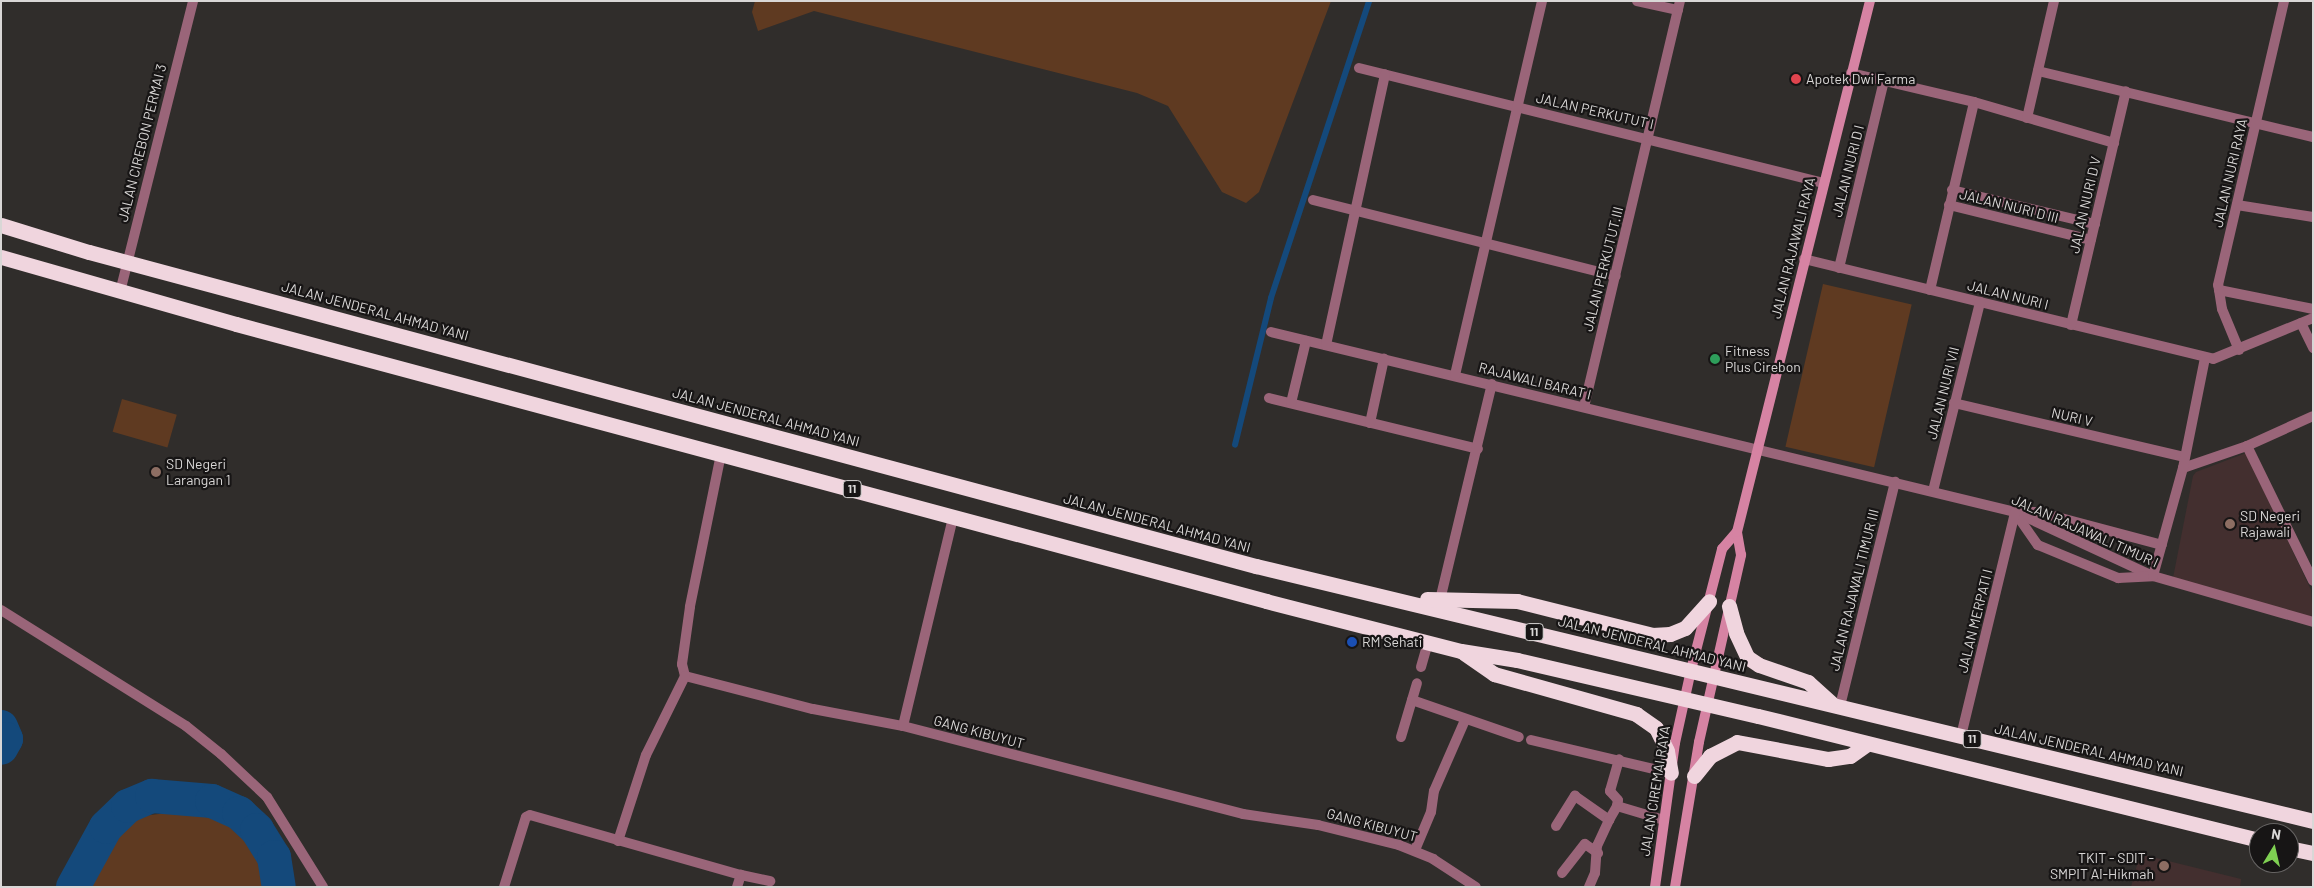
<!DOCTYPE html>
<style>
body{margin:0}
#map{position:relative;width:2314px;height:888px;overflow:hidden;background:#302d2b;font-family:Barlow,sans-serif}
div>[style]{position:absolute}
.education>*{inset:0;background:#432f2f}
.green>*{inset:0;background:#5f3a21;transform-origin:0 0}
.stream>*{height:5.5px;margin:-2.75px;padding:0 2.75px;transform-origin:2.75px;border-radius:2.75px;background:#14497b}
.river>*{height:34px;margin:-17px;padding:0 17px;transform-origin:17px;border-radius:17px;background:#14497b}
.street>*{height:10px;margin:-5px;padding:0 5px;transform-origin:5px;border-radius:5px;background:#9a6579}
.secondary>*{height:10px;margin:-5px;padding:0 5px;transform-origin:5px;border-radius:5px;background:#d683a3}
.highway>*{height:15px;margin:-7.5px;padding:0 7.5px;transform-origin:7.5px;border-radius:7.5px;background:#f0d5de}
.dots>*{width:14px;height:14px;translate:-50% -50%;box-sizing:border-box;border:2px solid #171515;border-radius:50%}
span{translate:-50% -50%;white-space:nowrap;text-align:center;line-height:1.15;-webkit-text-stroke:4.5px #171515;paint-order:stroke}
.shield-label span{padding:1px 4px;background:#171515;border:1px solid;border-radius:4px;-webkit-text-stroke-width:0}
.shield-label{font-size:12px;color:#d9d7d6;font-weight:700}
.poi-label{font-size:14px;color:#d9d7d6}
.left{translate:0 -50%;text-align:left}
.right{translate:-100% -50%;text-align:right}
.street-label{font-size:14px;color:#d9d7d6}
.frame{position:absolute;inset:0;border:2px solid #d9d7d6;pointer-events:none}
.north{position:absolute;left:2249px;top:823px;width:50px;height:50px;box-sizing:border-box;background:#171515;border:1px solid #656362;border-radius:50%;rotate:9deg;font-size:14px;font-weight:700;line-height:20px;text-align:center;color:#d9d7d6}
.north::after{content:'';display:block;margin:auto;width:18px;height:22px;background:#7fd052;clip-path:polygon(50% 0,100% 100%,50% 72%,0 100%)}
</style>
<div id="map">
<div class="education">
<div style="clip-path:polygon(2246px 453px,2311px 590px,2313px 618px,2173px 578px,2193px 476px,2196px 472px)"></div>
<div style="clip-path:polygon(2140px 854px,2241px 879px,2240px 887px,2131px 887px)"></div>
</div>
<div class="green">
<div style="clip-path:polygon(755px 1px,1331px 1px,1259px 192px,1246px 203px,1222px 192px,1168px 106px,1137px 93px,814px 11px,758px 31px,752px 12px)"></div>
<div style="left:1823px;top:284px;width:91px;height:167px;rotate:13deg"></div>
<div style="left:122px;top:399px;width:57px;height:34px;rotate:16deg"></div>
<div style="clip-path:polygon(175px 812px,215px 818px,251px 837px,264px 859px,272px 887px,82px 887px,117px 826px,134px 817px)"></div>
</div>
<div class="stream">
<div style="left:1235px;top:445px;width:151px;rotate:-76.2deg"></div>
<div style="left:1271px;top:298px;width:313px;rotate:-71.7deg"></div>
</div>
<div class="river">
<div style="left:1px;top:727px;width:13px;rotate:67deg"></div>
<div style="left:6px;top:739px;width:10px;rotate:119deg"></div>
<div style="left:73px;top:887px;width:68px;rotate:-61.2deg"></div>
<div style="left:106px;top:827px;width:30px;rotate:-44deg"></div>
<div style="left:128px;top:806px;width:26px;rotate:-23deg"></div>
<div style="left:152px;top:796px;width:60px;rotate:4.8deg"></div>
<div style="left:212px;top:801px;width:30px;rotate:24deg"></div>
<div style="left:239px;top:813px;width:25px;rotate:43deg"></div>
<div style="left:257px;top:830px;width:32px;rotate:58deg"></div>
<div style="left:274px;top:857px;width:30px;rotate:81deg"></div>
</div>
<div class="street">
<div style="left:1637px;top:1px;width:42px;rotate:12.4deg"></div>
<div style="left:1359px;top:68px;width:478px;rotate:13.9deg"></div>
<div style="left:2038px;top:71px;width:283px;rotate:13.5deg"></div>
<div style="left:1851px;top:73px;width:126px;rotate:13.3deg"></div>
<div style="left:1974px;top:102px;width:146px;rotate:16.3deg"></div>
<div style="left:2027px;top:118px;width:120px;rotate:-77deg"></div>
<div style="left:1952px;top:190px;width:147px;rotate:13.4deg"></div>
<div style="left:1313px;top:200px;width:312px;rotate:14.1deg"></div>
<div style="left:1949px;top:205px;width:146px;rotate:13.8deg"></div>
<div style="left:2237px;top:205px;width:77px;rotate:9deg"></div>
<div style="left:1804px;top:259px;width:421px;rotate:13.7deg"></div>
<div style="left:2213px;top:359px;width:108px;rotate:-22.3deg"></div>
<div style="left:1839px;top:268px;width:192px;rotate:-76.5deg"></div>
<div style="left:1930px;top:290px;width:193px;rotate:-76.8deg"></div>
<div style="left:2219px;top:290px;width:96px;rotate:11.4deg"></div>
<div style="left:120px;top:292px;width:300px;rotate:-75.9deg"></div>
<div style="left:2301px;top:323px;width:28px;rotate:64deg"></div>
<div style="left:2071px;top:325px;width:240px;rotate:-76.8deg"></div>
<div style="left:1271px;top:332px;width:765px;rotate:13.6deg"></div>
<div style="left:2015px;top:512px;width:152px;rotate:24.9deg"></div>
<div style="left:2153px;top:576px;width:166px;rotate:16deg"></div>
<div style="left:1326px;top:345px;width:277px;rotate:-77.7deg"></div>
<div style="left:2239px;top:350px;width:44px;rotate:-112.5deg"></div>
<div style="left:2222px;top:309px;width:24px;rotate:-99deg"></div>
<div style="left:2218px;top:285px;width:292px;rotate:-76.9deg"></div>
<div style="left:1455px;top:375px;width:384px;rotate:-76.9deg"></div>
<div style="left:1269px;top:398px;width:215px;rotate:13.7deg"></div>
<div style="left:1291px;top:403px;width:64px;rotate:-76.4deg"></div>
<div style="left:1954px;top:403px;width:236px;rotate:13.2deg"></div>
<div style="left:1584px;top:407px;width:417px;rotate:-76.7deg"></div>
<div style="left:1370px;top:423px;width:66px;rotate:-77.7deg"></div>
<div style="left:2247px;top:446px;width:150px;rotate:63.9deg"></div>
<div style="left:721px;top:454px;width:156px;rotate:101.5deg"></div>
<div style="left:690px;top:607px;width:58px;rotate:98deg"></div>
<div style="left:682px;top:664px;width:12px;rotate:76deg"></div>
<div style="left:685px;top:676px;width:132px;rotate:14.5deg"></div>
<div style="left:813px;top:709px;width:92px;rotate:10.7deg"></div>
<div style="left:903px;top:726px;width:351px;rotate:14.5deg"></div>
<div style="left:1243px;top:814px;width:76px;rotate:8.3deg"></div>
<div style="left:1318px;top:825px;width:83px;rotate:13.9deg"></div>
<div style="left:1399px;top:845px;width:37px;rotate:22deg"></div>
<div style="left:1433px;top:859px;width:51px;rotate:33.1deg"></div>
<div style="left:2183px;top:468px;width:68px;rotate:-19deg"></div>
<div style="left:2247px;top:446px;width:72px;rotate:-24.4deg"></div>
<div style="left:1933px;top:491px;width:195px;rotate:-76deg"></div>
<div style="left:2019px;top:512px;width:19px"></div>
<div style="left:2038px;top:512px;width:128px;rotate:14.9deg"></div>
<div style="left:2016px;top:514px;width:38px;rotate:55deg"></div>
<div style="left:2038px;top:545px;width:87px;rotate:22.4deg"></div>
<div style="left:2118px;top:578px;width:35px;rotate:-3deg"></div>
<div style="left:2153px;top:576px;width:112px;rotate:-74.5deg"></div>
<div style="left:2183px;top:468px;width:112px;rotate:-78.7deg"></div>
<div style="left:1440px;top:600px;width:222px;rotate:-76.5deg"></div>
<div style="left:1px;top:610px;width:218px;rotate:32.1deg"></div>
<div style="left:186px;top:726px;width:45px;rotate:38.7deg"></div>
<div style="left:221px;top:754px;width:63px;rotate:43.1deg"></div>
<div style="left:267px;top:797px;width:106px;rotate:58.1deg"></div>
<div style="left:1421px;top:667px;width:25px;rotate:-74deg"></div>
<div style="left:1412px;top:700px;width:113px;rotate:19.1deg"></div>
<div style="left:1840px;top:706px;width:231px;rotate:-76.2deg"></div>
<div style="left:903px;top:726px;width:215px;rotate:-76.5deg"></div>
<div style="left:1961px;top:736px;width:230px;rotate:-76.4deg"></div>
<div style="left:1401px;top:737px;width:56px;rotate:-73.5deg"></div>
<div style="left:1531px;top:740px;width:144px;rotate:13.3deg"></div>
<div style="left:1617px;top:806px;width:6px;rotate:-81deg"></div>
<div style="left:1618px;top:800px;width:12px;rotate:-132deg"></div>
<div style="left:1610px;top:791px;width:33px;rotate:-74deg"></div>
<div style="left:1556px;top:826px;width:36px;rotate:-58deg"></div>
<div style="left:1575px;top:796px;width:42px;rotate:35.2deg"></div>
<div style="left:1609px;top:820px;width:16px;rotate:-60deg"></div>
<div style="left:1617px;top:806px;width:49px;rotate:16.6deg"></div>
<div style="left:618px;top:841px;width:90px;rotate:-72deg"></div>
<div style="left:646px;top:755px;width:88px;rotate:-63.7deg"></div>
<div style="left:1415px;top:850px;width:41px;rotate:-67.2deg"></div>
<div style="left:1431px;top:812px;width:21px;rotate:-82deg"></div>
<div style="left:1434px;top:791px;width:77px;rotate:-66.4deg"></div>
<div style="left:1562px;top:873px;width:37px;rotate:-52deg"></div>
<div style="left:1585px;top:844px;width:16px;rotate:35deg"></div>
<div style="left:504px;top:887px;width:73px;rotate:-72.6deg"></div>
<div style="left:526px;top:817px;width:4px;rotate:-27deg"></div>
<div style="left:530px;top:815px;width:219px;rotate:15.9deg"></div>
<div style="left:737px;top:887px;width:13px;rotate:-72deg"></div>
<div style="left:741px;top:875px;width:30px;rotate:12deg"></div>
<div style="left:1589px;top:887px;width:15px;rotate:-67deg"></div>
<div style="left:1595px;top:873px;width:27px;rotate:-86deg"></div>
<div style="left:1597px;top:846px;width:29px;rotate:-65deg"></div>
</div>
<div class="secondary">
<div style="left:1655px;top:887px;width:145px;rotate:-82.1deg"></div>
<div style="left:1675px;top:743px;width:75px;rotate:-77.6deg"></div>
<div style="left:1691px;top:670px;width:125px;rotate:-75.6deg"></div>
<div style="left:1722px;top:549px;width:23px;rotate:-49deg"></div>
<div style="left:1675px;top:887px;width:147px;rotate:-80.6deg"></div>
<div style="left:1699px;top:742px;width:192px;rotate:-77.3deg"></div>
<div style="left:1741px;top:555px;width:23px;rotate:-100deg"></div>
<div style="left:1737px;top:532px;width:547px;rotate:-75.94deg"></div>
</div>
<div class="highway">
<div style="left:1px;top:225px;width:92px;rotate:17.1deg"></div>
<div style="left:89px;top:252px;width:1209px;rotate:15.06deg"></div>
<div style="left:1256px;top:566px;width:1087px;rotate:13.56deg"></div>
<div style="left:1px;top:257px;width:244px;rotate:15.9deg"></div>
<div style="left:236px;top:324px;width:1067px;rotate:15.05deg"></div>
<div style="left:1266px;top:601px;width:201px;rotate:14.4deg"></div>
<div style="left:1461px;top:651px;width:57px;rotate:9.1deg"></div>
<div style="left:1517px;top:660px;width:247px;rotate:13.1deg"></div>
<div style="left:1758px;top:716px;width:516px;rotate:13.9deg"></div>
<div style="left:1427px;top:599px;width:90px;rotate:1.3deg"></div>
<div style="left:1517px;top:601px;width:139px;rotate:14.1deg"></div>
<div style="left:1652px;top:635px;width:18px;rotate:-3deg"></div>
<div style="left:1670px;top:634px;width:16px;rotate:-22deg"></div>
<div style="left:1685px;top:628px;width:36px;rotate:-48deg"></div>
<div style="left:1729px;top:606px;width:28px;rotate:75deg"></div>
<div style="left:1736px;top:633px;width:26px;rotate:65deg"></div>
<div style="left:1747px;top:657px;width:14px;rotate:34deg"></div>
<div style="left:1759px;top:665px;width:52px;rotate:19.1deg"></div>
<div style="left:1808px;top:682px;width:31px;rotate:42deg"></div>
<div style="left:1464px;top:653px;width:37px;rotate:35deg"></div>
<div style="left:1494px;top:674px;width:148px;rotate:15.7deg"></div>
<div style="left:1636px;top:714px;width:24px;rotate:35deg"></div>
<div style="left:1656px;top:728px;width:25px;rotate:64deg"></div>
<div style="left:1667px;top:751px;width:22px;rotate:80deg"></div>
<div style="left:1694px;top:776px;width:26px;rotate:-51deg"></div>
<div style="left:1710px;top:756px;width:30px;rotate:-27deg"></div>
<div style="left:1737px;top:742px;width:93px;rotate:10.6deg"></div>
<div style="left:1828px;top:759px;width:22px;rotate:-8deg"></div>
<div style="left:1850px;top:756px;width:19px;rotate:-35deg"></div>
<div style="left:2289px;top:848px;width:25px;rotate:12deg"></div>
</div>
<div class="dots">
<div style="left:1796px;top:79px;background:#e0444e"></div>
<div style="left:1715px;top:359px;background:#2e9e5b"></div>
<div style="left:156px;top:472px;background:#8d6e63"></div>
<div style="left:2230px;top:524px;background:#8d6e63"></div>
<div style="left:1352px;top:642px;background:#1a4fb4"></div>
<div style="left:2164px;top:866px;background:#8d6e63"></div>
</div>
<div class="shield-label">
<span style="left:852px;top:489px">11</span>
<span style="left:1534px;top:632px">11</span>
<span style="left:1972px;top:739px">11</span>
</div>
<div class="poi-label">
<span class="left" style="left:1806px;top:79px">Apotek Dwi Farma</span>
<span class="left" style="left:1725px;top:359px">Fitness<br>Plus Cirebon</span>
<span class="left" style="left:166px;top:472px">SD Negeri<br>Larangan 1</span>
<span class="left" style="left:2240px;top:524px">SD Negeri<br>Rajawali</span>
<span class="left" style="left:1362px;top:642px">RM Sehati</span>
<span class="right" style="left:2154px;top:866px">TKIT - SDIT -<br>SMPIT Al-Hikmah</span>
</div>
<div class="street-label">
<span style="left:1595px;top:111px;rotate:13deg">JALAN PERKUTUT I</span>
<span style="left:142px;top:143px;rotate:-76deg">JALAN CIREBON PERMAI 3</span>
<span style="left:1848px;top:171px;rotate:-76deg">JALAN NURI D I</span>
<span style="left:2230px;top:173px;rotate:-77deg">JALAN NURI RAYA</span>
<span style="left:2085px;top:205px;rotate:-77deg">JALAN NURI D V</span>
<span style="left:2009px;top:206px;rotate:14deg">JALAN NURI D III</span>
<span style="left:1793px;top:248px;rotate:-76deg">JALAN RAJAWALI RAYA</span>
<span style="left:1603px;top:269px;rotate:-76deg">JALAN PERKUTUT.III</span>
<span style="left:2008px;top:295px;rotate:14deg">JALAN NURI I</span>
<span style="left:375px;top:311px;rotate:15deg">JALAN JENDERAL AHMAD YANI</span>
<span style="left:1535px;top:381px;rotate:14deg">RAJAWALI BARAT I</span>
<span style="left:1943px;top:393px;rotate:-76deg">JALAN NURI VII</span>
<span style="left:766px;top:417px;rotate:15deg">JALAN JENDERAL AHMAD YANI</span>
<span style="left:2072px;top:417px;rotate:13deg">NURI V</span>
<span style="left:1157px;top:523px;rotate:15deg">JALAN JENDERAL AHMAD YANI</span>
<span style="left:2085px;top:531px;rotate:24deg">JALAN RAJAWALI TIMUR I</span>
<span style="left:1854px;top:590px;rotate:-76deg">JALAN RAJAWALI TIMUR III</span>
<span style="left:1975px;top:621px;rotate:-76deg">JALAN MERPATI I</span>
<span style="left:1652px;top:644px;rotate:14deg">JALAN JENDERAL AHMAD YANI</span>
<span style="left:979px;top:732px;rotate:15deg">GANG KIBUYUT</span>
<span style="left:2089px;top:750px;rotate:13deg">JALAN JENDERAL AHMAD YANI</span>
<span style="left:1655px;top:791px;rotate:-81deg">JALAN CIREMAI RAYA</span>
<span style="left:1372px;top:825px;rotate:15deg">GANG KIBUYUT</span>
</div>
<div class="frame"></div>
<div class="north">N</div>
</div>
